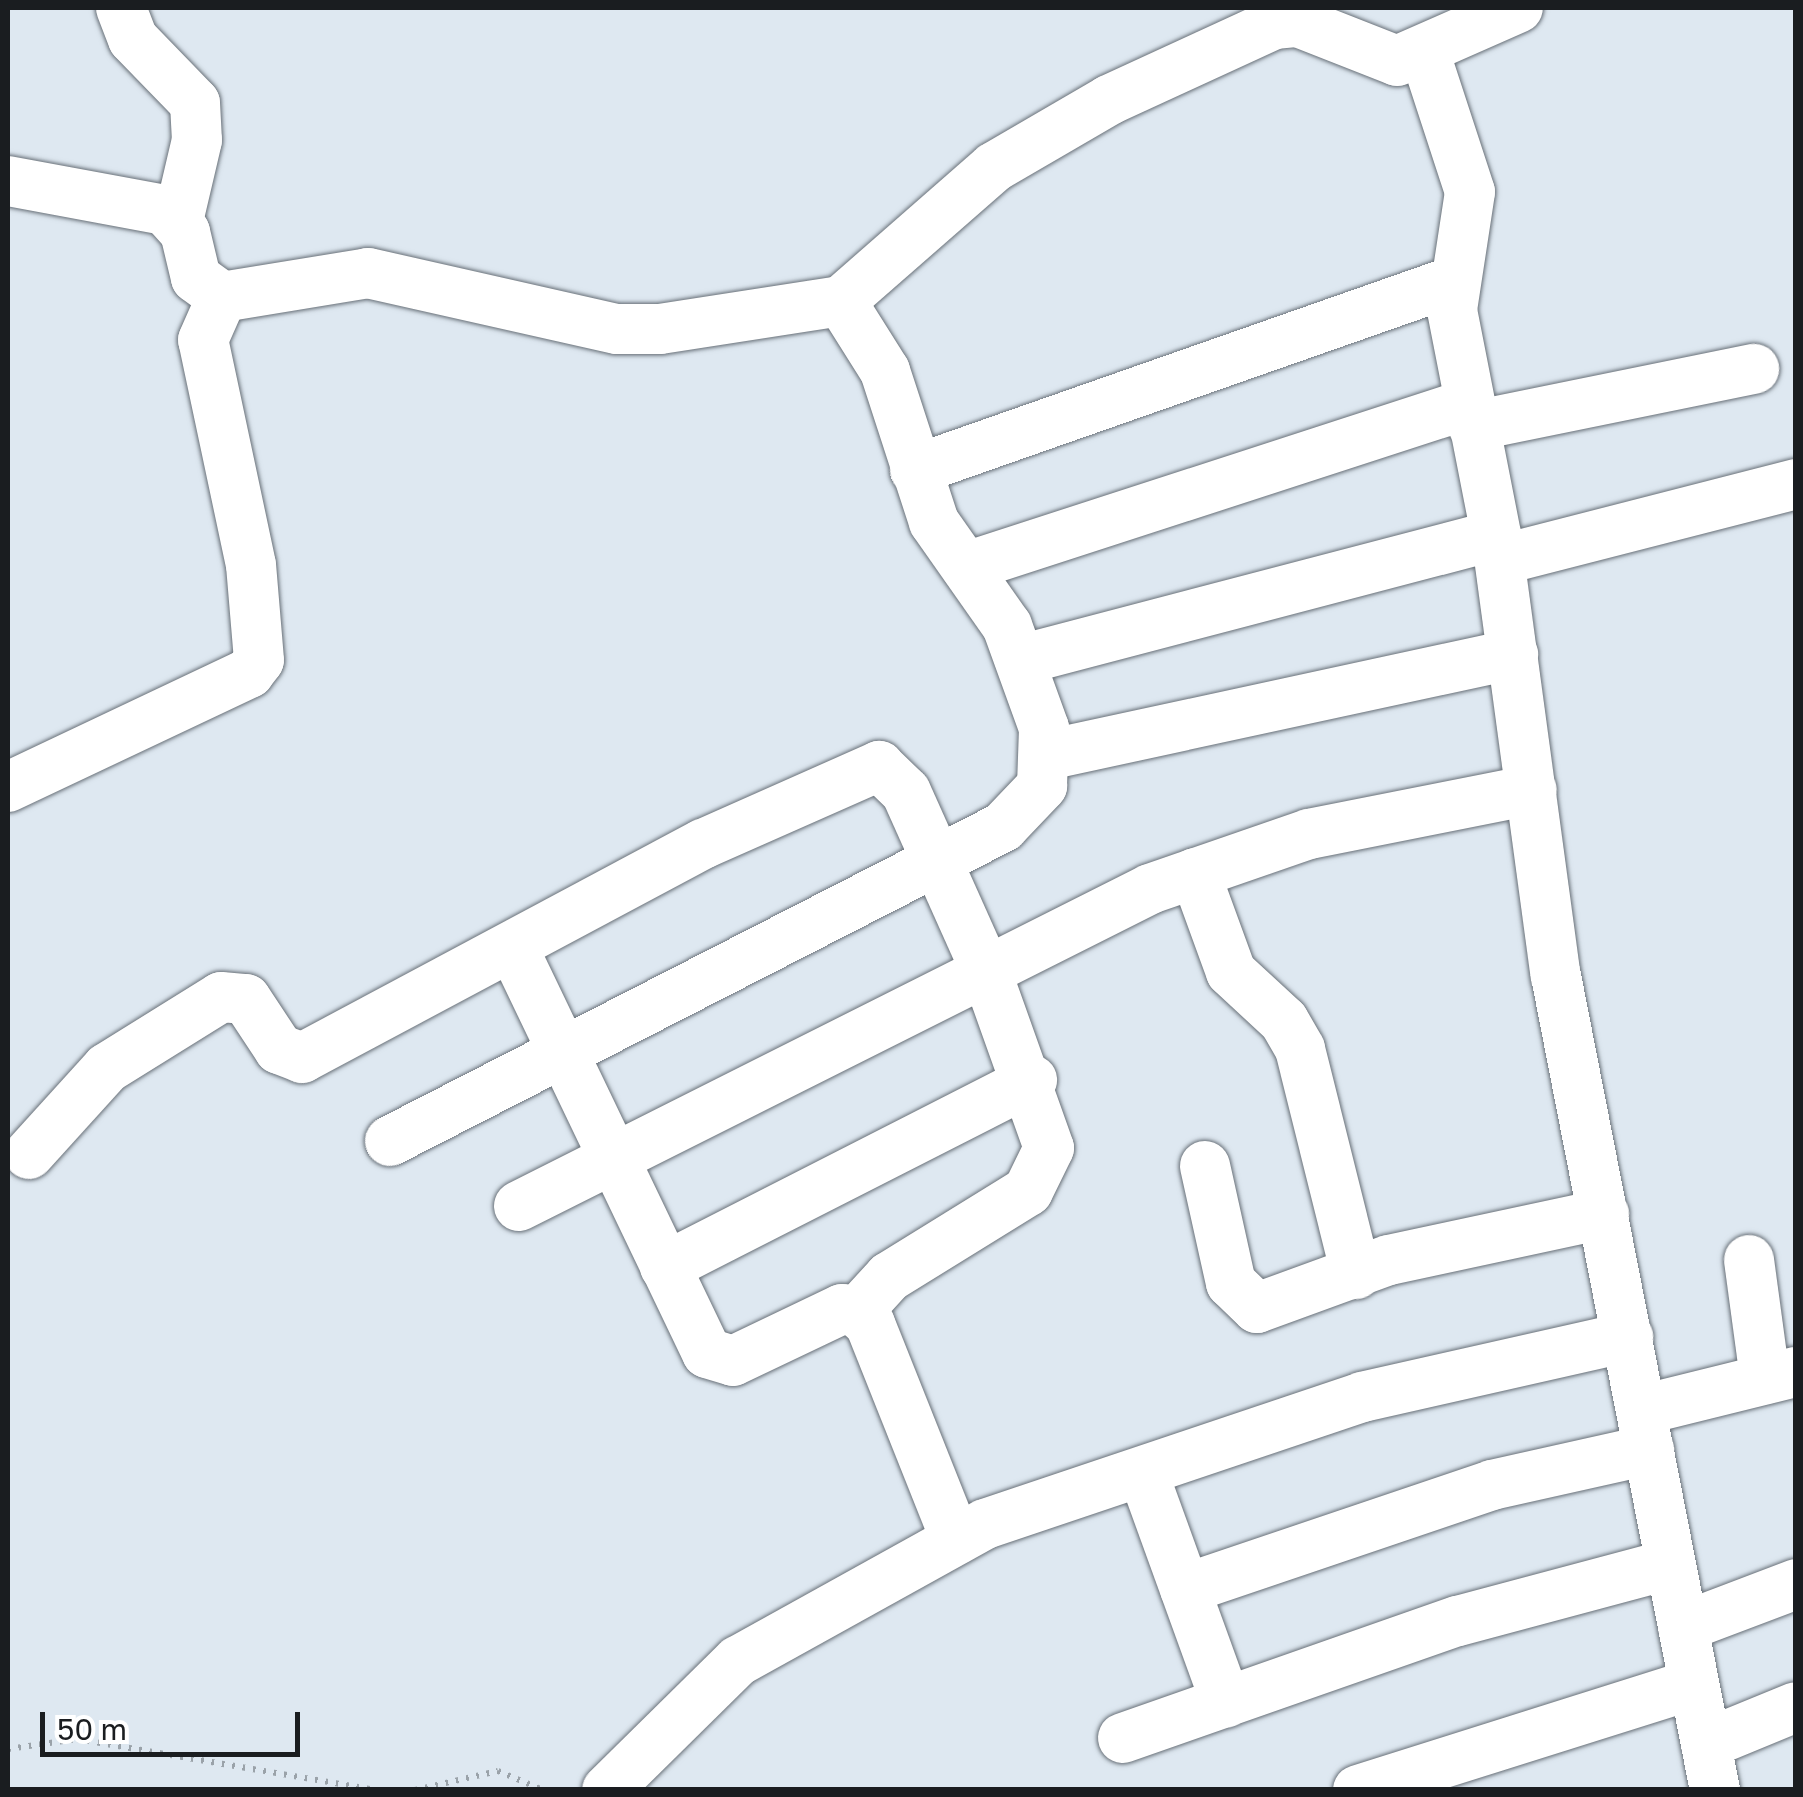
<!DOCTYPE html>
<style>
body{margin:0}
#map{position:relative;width:1803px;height:1797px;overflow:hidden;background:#dee8f1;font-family:"Golos Text",sans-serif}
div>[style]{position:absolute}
.path>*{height:6px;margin-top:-3px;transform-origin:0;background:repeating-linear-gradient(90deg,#9aa2a9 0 2.5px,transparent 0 10.5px)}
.roads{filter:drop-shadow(0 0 2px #687078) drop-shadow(0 0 2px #687078)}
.minor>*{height:50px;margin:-25px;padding:0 25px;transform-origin:25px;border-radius:25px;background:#fff}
span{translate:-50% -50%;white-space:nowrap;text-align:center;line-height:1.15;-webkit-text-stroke:9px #fff;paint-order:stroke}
.frame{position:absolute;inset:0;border:10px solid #1a1d20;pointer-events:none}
.scale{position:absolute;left:40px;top:1712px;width:260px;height:45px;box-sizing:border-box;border:5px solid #1a1d20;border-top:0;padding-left:12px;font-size:30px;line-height:35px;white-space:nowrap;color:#1a1d20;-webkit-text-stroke:8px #fff;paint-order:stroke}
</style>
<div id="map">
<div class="path">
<div style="left:8px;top:1749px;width:70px;rotate:-8.2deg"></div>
<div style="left:77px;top:1739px;width:303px;rotate:9.7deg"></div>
<div style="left:415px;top:1790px;width:85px;rotate:-12.9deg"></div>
<div style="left:498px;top:1771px;width:49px;rotate:22.9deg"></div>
</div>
<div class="roads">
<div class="minor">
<div style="left:121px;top:8px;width:33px;rotate:69deg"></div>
<div style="left:133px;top:39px;width:89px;rotate:45.9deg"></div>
<div style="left:195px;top:103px;width:37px;rotate:87deg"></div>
<div style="left:197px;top:140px;width:83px;rotate:103.2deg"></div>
<div style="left:1424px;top:51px;width:148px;rotate:71.9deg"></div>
<div style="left:1470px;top:192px;width:119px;rotate:98.7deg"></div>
<div style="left:1452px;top:310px;width:229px;rotate:78.9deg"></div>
<div style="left:1496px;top:535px;width:445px;rotate:82.3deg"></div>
<div style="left:1556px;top:976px;width:829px;rotate:78.95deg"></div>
<div style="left:8px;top:181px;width:160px;rotate:10.5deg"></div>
<div style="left:165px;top:210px;width:30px;rotate:48deg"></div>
<div style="left:185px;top:232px;width:47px;rotate:76.6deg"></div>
<div style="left:196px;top:278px;width:32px;rotate:36deg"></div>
<div style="left:222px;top:297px;width:148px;rotate:-9.3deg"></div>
<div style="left:368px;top:273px;width:255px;rotate:12.7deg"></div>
<div style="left:617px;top:329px;width:43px"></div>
<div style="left:660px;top:329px;width:183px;rotate:-8.8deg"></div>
<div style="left:841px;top:301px;width:203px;rotate:-41.2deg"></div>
<div style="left:994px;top:167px;width:133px;rotate:-30.2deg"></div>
<div style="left:1109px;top:100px;width:182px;rotate:-24.7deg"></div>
<div style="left:1274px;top:24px;width:24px;rotate:-5deg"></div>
<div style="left:1298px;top:22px;width:106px;rotate:21.5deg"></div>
<div style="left:1397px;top:61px;width:132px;rotate:-23.7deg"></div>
<div style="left:1473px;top:426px;width:287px;rotate:-11.5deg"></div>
<div style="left:915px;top:470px;width:568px;rotate:-19.33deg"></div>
<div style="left:1500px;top:560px;width:306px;rotate:-14.4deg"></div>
<div style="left:966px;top:567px;width:528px;rotate:-17.99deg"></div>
<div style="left:1020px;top:660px;width:492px;rotate:-14.7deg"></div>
<div style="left:1047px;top:755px;width:477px;rotate:-12.2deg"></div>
<div style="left:8px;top:787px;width:267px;rotate:-25.3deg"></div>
<div style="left:249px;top:673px;width:16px;rotate:-52deg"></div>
<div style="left:259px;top:660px;width:95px;rotate:-94.8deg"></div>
<div style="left:251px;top:565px;width:230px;rotate:-102deg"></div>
<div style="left:203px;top:340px;width:47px;rotate:-66.2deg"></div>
<div style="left:1195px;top:873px;width:105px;rotate:70deg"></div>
<div style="left:1231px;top:972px;width:72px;rotate:42.8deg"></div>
<div style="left:1284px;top:1021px;width:32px;rotate:60deg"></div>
<div style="left:1300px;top:1049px;width:232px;rotate:76deg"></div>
<div style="left:513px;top:948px;width:449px;rotate:64.4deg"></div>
<div style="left:707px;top:1353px;width:27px;rotate:17deg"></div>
<div style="left:733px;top:1361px;width:121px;rotate:-25.5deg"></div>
<div style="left:842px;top:1309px;width:15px;rotate:11deg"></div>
<div style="left:857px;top:1312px;width:18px;rotate:43deg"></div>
<div style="left:870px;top:1324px;width:232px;rotate:68.3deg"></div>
<div style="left:390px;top:1141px;width:689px;rotate:-27.12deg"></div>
<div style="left:1003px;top:827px;width:57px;rotate:-46.4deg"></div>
<div style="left:1042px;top:786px;width:58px;rotate:-88deg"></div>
<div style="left:1044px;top:728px;width:109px;rotate:-109.9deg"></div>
<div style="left:1007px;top:626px;width:127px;rotate:-125.1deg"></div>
<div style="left:934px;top:522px;width:159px;rotate:-108deg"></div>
<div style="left:885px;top:371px;width:83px;rotate:-122.2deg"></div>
<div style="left:29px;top:1154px;width:116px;rotate:-47.8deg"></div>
<div style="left:107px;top:1068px;width:134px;rotate:-31.9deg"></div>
<div style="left:221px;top:997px;width:25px;rotate:5deg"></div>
<div style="left:246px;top:999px;width:60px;rotate:56.6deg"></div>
<div style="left:279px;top:1049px;width:25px;rotate:21deg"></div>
<div style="left:302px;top:1058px;width:455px;rotate:-28.1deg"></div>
<div style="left:703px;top:844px;width:193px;rotate:-23.9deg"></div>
<div style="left:879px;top:766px;width:37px;rotate:44deg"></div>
<div style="left:906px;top:792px;width:196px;rotate:65.9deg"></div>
<div style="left:986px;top:971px;width:188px;rotate:70.4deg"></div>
<div style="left:1049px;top:1148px;width:48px;rotate:116deg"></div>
<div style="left:1028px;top:1191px;width:163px;rotate:148.3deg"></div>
<div style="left:889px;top:1277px;width:47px;rotate:132.4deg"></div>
<div style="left:1205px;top:1166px;width:120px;rotate:77.5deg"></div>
<div style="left:1231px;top:1283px;width:36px;rotate:44deg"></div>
<div style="left:1257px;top:1308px;width:140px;rotate:-20deg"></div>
<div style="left:1389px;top:1260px;width:220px;rotate:-12.1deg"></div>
<div style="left:519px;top:1206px;width:706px;rotate:-26.67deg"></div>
<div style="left:1150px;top:889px;width:168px;rotate:-19.1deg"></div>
<div style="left:1309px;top:834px;width:227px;rotate:-11.2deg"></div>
<div style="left:1749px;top:1260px;width:120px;rotate:82.3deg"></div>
<div style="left:665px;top:1267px;width:412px;rotate:-27deg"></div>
<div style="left:1642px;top:1410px;width:159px;rotate:-13.9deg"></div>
<div style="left:1143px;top:1473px;width:244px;rotate:70.1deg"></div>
<div style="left:1185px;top:1589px;width:324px;rotate:-18.7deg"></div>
<div style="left:1492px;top:1485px;width:161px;rotate:-12.6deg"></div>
<div style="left:1683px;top:1627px;width:121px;rotate:-20.8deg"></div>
<div style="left:1123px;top:1738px;width:355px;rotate:-19.3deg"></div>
<div style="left:1458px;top:1621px;width:220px;rotate:-15deg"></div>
<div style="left:1706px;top:1744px;width:97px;rotate:-22.3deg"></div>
<div style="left:607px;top:1790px;width:184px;rotate:-44.6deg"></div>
<div style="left:738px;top:1661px;width:282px;rotate:-29deg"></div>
<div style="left:985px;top:1524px;width:398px;rotate:-18.6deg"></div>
<div style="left:1362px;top:1397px;width:273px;rotate:-12.7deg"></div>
<div style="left:1358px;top:1790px;width:352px;rotate:-17.5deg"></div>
</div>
</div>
<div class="frame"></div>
<div class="scale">50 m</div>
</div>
